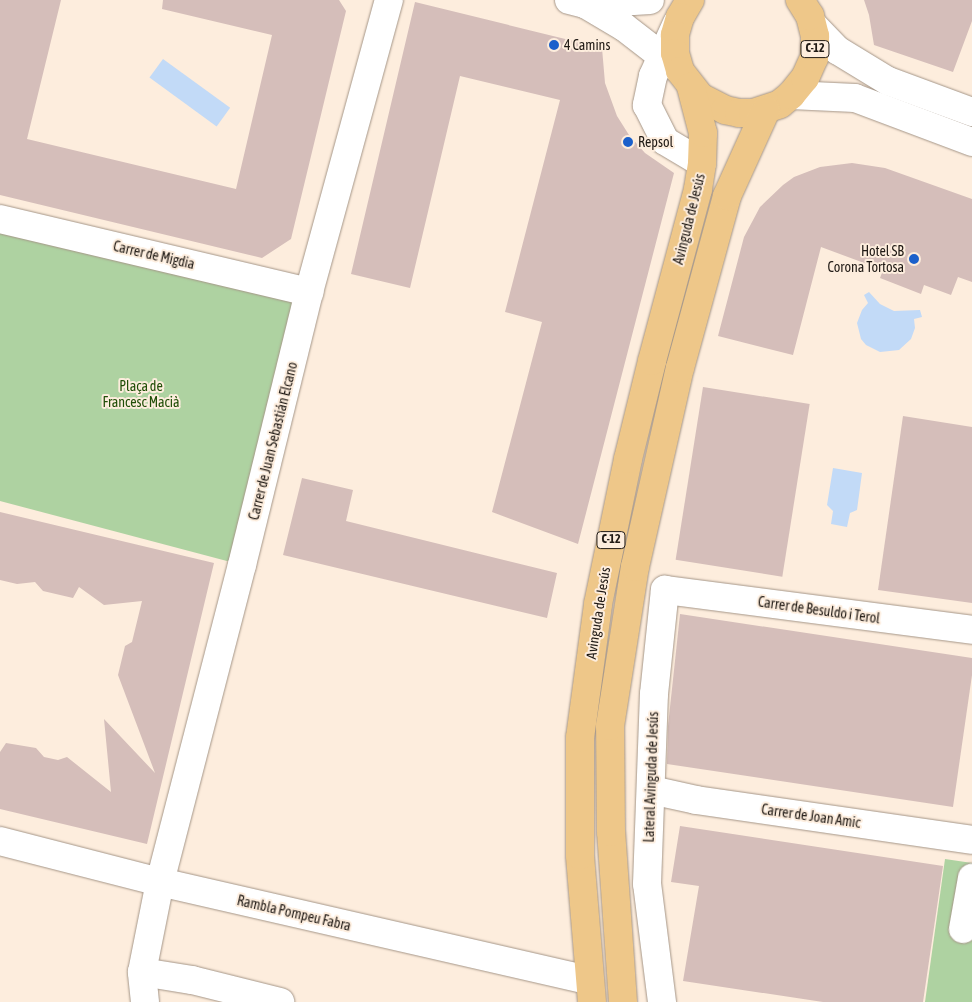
<!DOCTYPE html>
<meta charset="utf-8">
<style>
body{margin:0}
#map{position:relative;width:972px;height:1002px;overflow:hidden;background:#fdeddd;font-family:"Asap Condensed",sans-serif}
div>[style]{position:absolute}
.green>*{inset:0;background:#aed2a1}
.water>*{inset:0;background:#c2daf7;transform-origin:0 0}
.building>*{inset:0;background:#d5beba;transform-origin:0 0}
.roads{filter:drop-shadow(0 0 1px #a59688) drop-shadow(0 0 1px #a59688)}
.minor>*{height:28px;margin:-14px;padding:0 14px;transform-origin:14px;border-radius:14px;background:#fff}
.major>*{height:28px;margin:-14px;padding:0 14px;transform-origin:14px;border-radius:14px;background:#eec789}
.dots>*{width:14px;height:14px;translate:-50% -50%;box-sizing:border-box;border:2px solid #fdeddd;border-radius:50%}
span{translate:-50% -50%;white-space:nowrap;text-align:center;line-height:1.15;-webkit-text-stroke:4px #fdeddd;paint-order:stroke}
.shield-label span{padding:1px 4px;background:#fdeddd;border:1px solid;border-radius:4px;-webkit-text-stroke-width:0}
.shield-label{font-size:12px;color:#201a15;font-weight:700}
.poi-label{font-size:14px;color:#201a15}
.left{translate:0 -50%;text-align:left}
.right{translate:-100% -50%;text-align:right}
.street-label{font-size:14px;color:#201a15}
.park-label{font-size:14px;color:#204e07}
</style>
<div id="map">
<div class="green">
<div style="clip-path:polygon(0 219px,309px 292px,242px 565px,0 501px)"></div>
<div style="clip-path:polygon(945px 859px,972px 863px,972px 1002px,925px 1002px)"></div>
</div>
<div class="water">
<div style="left:163px;top:59px;width:83px;height:23px;rotate:36deg"></div>
<div style="clip-path:polygon(869px 292px,880px 304px,894px 311px,920px 310px,922px 317px,914px 319px,915px 328px,911px 339px,899px 350px,880px 352px,866px 345px,861px 339px,857px 323px,862px 310px,868px 303px,864px 295px)"></div>
<div style="clip-path:polygon(833px 468px,862px 473px,857px 510px,850px 513px,847px 527px,831px 524px,833px 511px,827px 505px)"></div>
</div>
<div class="building">
<div style="clip-path:polygon(0 0,61px 0,27px 139px,236px 189px,272px 35px,162px 9px,163px 0,339px 0,346px 11px,291px 239px,262px 258px,0 195px)"></div>
<div style="clip-path:polygon(864px 0,972px 0,972px 21px,953px 72px,874px 45px,869px 15px)"></div>
<div style="clip-path:polygon(415px 2px,602px 48px,605px 83px,617px 116px,629px 135px,645px 153px,674px 173px,578px 544px,492px 512px,542px 322px,505px 312px,560px 100px,460px 76px,410px 288px,351px 274px)"></div>
<div style="clip-path:polygon(852px 163px,885px 168px,972px 199px,972px 282px,958px 277px,951px 295px,924px 285px,921px 294px,880px 278px,883px 270px,821px 247px,793px 355px,718px 336px,744px 237px,760px 207px,783px 185px,794px 177px,820px 167px)"></div>
<div style="left:703px;top:387px;width:108px;height:175px;rotate:9deg"></div>
<div style="clip-path:polygon(903px 416px,972px 427px,972px 603px,878px 590px)"></div>
<div style="clip-path:polygon(302px 478px,353px 490px,346px 521px,557px 573px,547px 618px,283px 555px)"></div>
<div style="clip-path:polygon(0 512px,214px 563px,147px 844px,0 809px,0 752px,6px 743px,36px 748px,44px 757px,58px 760px,67px 757px,111px 792px,104px 719px,155px 773px,118px 675px,125px 646px,132px 642px,142px 601px,104px 605px,79px 587px,73px 598px,43px 591px,35px 582px,17px 584px,0 580px)"></div>
<div style="clip-path:polygon(680px 614px,972px 658px,972px 675px,953px 807px,667px 764px,668px 726px)"></div>
<div style="clip-path:polygon(680px 826px,943px 866px,923px 1002px,823px 1002px,683px 981px,699px 886px,671px 882px)"></div>
</div>
<div class="roads">
<div class="minor">
<div style="left:569px;top:0;width:16px;rotate:14deg"></div>
<div style="left:585px;top:4px;width:45px;rotate:30.5deg"></div>
<div style="left:624px;top:27px;width:67px;rotate:37.7deg"></div>
<div style="left:585px;top:4px;width:65px;rotate:-3.5deg"></div>
<div style="left:677px;top:23px;width:58px;rotate:114.4deg"></div>
<div style="left:653px;top:76px;width:30px;rotate:102deg"></div>
<div style="left:647px;top:105px;width:40px;rotate:63.4deg"></div>
<div style="left:665px;top:141px;width:43px;rotate:30.7deg"></div>
<div style="left:813px;top:25px;width:35px;rotate:46deg"></div>
<div style="left:837px;top:50px;width:60px;rotate:31.3deg"></div>
<div style="left:888px;top:81px;width:90px;rotate:20.3deg"></div>
<div style="left:791px;top:95px;width:64px;rotate:2.7deg"></div>
<div style="left:855px;top:98px;width:125px;rotate:20.6deg"></div>
<div style="left:0;top:219px;width:318px;rotate:13.3deg"></div>
<div style="left:665px;top:590px;width:310px;rotate:7.4deg"></div>
<div style="left:651px;top:790px;width:46px;rotate:12.5deg"></div>
<div style="left:696px;top:800px;width:279px;rotate:8.2deg"></div>
<div style="left:0;top:841px;width:165px;rotate:14.4deg"></div>
<div style="left:160px;top:882px;width:440px;rotate:12.9deg"></div>
<div style="left:963px;top:929px;width:52px;rotate:-80deg"></div>
<div style="left:142px;top:972px;width:51px;rotate:9.1deg"></div>
<div style="left:192px;top:980px;width:91px;rotate:14deg"></div>
<div style="left:145px;top:1002px;width:30px;rotate:-96deg"></div>
<div style="left:142px;top:972px;width:92px;rotate:-78.7deg"></div>
<div style="left:160px;top:882px;width:327px;rotate:-75.5deg"></div>
<div style="left:242px;top:565px;width:281px;rotate:-76.2deg"></div>
<div style="left:309px;top:292px;width:303px;rotate:-74.7deg"></div>
<div style="left:662px;top:1002px;width:119px;rotate:-97.2deg"></div>
<div style="left:647px;top:884px;width:190px;rotate:-87.9deg"></div>
<div style="left:654px;top:694px;width:105px;rotate:-84deg"></div>
</div>
<div class="major">
<div style="left:690px;top:0;width:20px;rotate:120deg"></div>
<div style="left:680px;top:17px;width:19px;rotate:106deg"></div>
<div style="left:675px;top:35px;width:18px;rotate:90deg"></div>
<div style="left:675px;top:53px;width:19px;rotate:74deg"></div>
<div style="left:680px;top:71px;width:33px;rotate:52deg"></div>
<div style="left:700px;top:97px;width:28px;rotate:27deg"></div>
<div style="left:725px;top:110px;width:14px;rotate:12deg"></div>
<div style="left:739px;top:113px;width:14px"></div>
<div style="left:753px;top:113px;width:28px;rotate:-18deg"></div>
<div style="left:780px;top:104px;width:14px;rotate:-39deg"></div>
<div style="left:791px;top:95px;width:22px;rotate:-51deg"></div>
<div style="left:805px;top:78px;width:22px;rotate:-66deg"></div>
<div style="left:814px;top:58px;width:22px;rotate:-87deg"></div>
<div style="left:815px;top:36px;width:21px;rotate:-104deg"></div>
<div style="left:810px;top:16px;width:19px;rotate:-122deg"></div>
<div style="left:592px;top:1002px;width:147px;rotate:-94.7deg"></div>
<div style="left:580px;top:855px;width:117px;rotate:-90deg"></div>
<div style="left:580px;top:738px;width:135px;rotate:-82.3deg"></div>
<div style="left:598px;top:604px;width:148px;rotate:-78.3deg"></div>
<div style="left:628px;top:459px;width:101px;rotate:-76.2deg"></div>
<div style="left:652px;top:361px;width:178px;rotate:-75deg"></div>
<div style="left:698px;top:189px;width:26px;rotate:-81deg"></div>
<div style="left:702px;top:163px;width:30px;rotate:-88deg"></div>
<div style="left:703px;top:133px;width:48px;rotate:-104.6deg"></div>
<div style="left:623px;top:1002px;width:170px;rotate:-94deg"></div>
<div style="left:611px;top:832px;width:106px;rotate:-90.5deg"></div>
<div style="left:610px;top:726px;width:161px;rotate:-81.1deg"></div>
<div style="left:635px;top:567px;width:204px;rotate:-77.3deg"></div>
<div style="left:680px;top:368px;width:178px;rotate:-74.7deg"></div>
<div style="left:727px;top:196px;width:94px;rotate:-65.6deg"></div>
</div>
</div>
<div class="dots">
<div style="left:554px;top:45px;background:#1b60cb"></div>
<div style="left:628px;top:142px;background:#1b60cb"></div>
<div style="left:914px;top:259px;background:#1b60cb"></div>
</div>
<div class="shield-label">
<span style="left:815px;top:49px">C-12</span>
<span style="left:611px;top:540px">C-12</span>
</div>
<div class="poi-label">
<span class="left" style="left:564px;top:45px">4 Camins</span>
<span class="left" style="left:638px;top:142px">Repsol</span>
<span class="right" style="left:904px;top:259px">Hotel SB<br>Corona Tortosa</span>
</div>
<div class="street-label">
<span style="left:689px;top:219px;rotate:-76deg">Avinguda de Jesús</span>
<span style="left:154px;top:255px;rotate:13deg">Carrer de Migdia</span>
<span style="left:273px;top:441px;rotate:-76deg">Carrer de Juan Sebastián Elcano</span>
<span style="left:819px;top:610px;rotate:8deg">Carrer de Besuldo i Terol</span>
<span style="left:598px;top:613px;rotate:-81deg">Avinguda de Jesús</span>
<span style="left:651px;top:777px;rotate:-88deg">Lateral Avinguda de Jesús</span>
<span style="left:811px;top:816px;rotate:8deg">Carrer de Joan Amic</span>
<span style="left:294px;top:913px;rotate:13deg">Rambla Pompeu Fabra</span>
</div>
<div class="park-label">
<span style="left:141px;top:394px">Plaça de<br>Francesc Macià</span>
</div>
</div>
